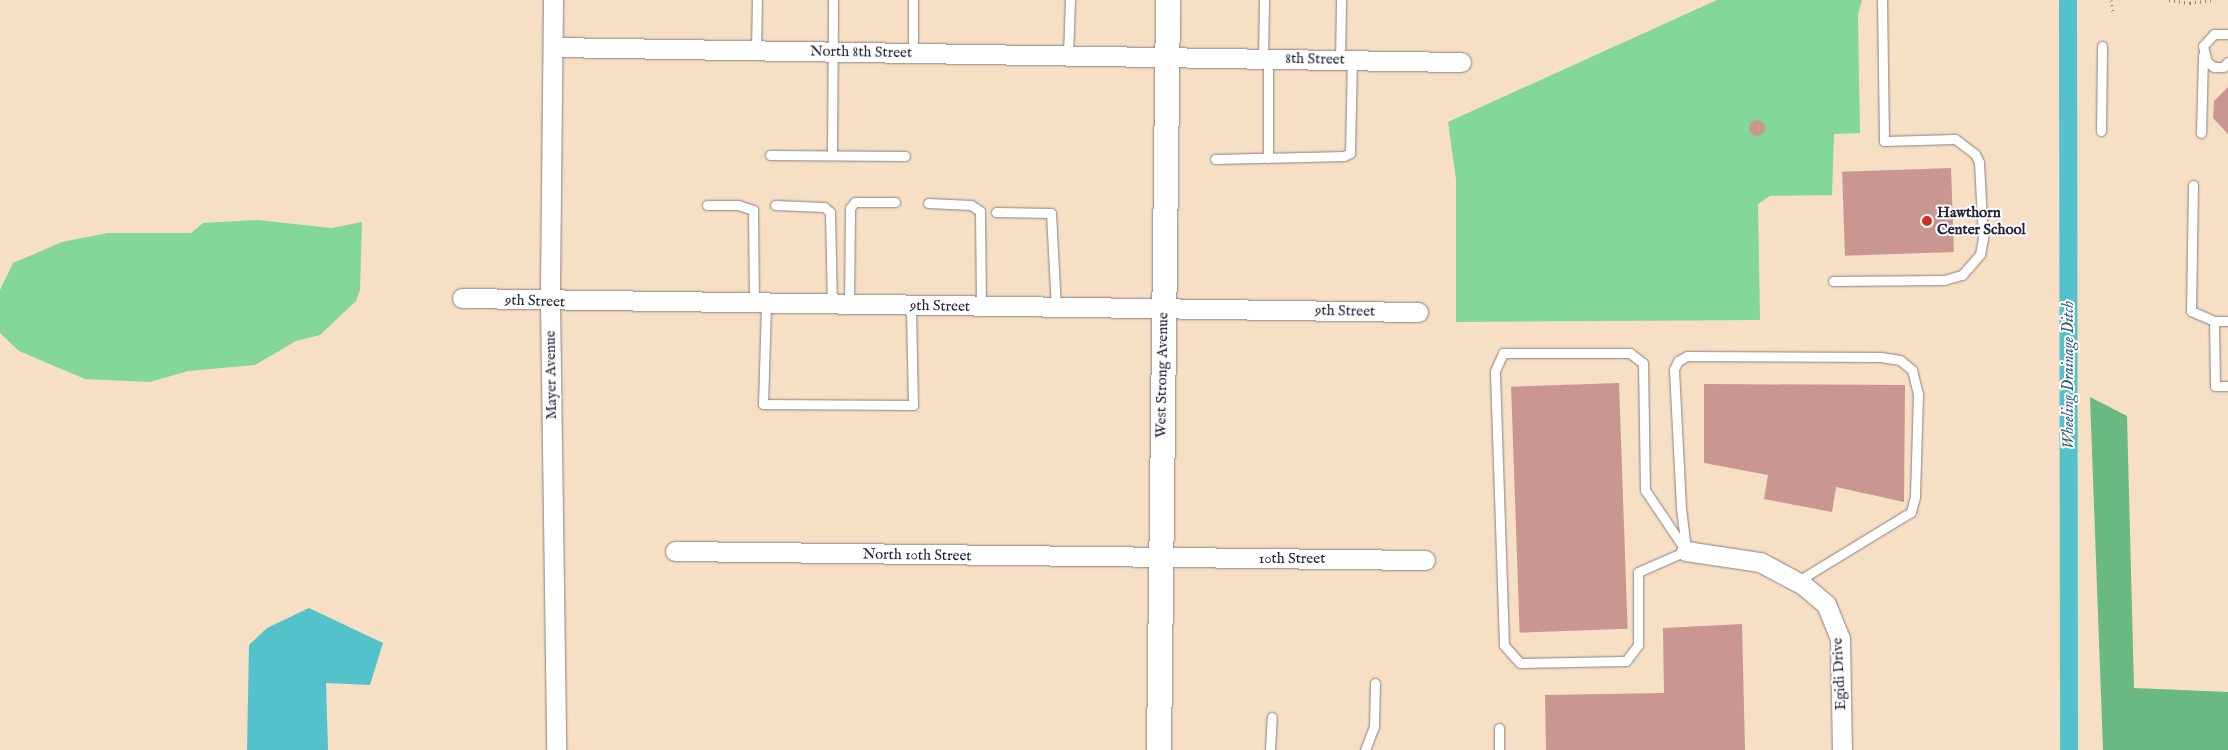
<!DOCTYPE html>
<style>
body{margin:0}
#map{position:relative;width:2228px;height:750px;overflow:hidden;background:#f6dfc5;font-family:"IM FELL English",serif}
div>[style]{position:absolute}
.green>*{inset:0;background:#83d79a}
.forest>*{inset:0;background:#6ab882}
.water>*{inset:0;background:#54c2ca}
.canal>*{height:18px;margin:-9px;padding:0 9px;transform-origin:9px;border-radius:9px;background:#54c2ca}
.building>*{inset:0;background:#c9978f;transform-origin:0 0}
.round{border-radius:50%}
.path>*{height:3px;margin-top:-1.5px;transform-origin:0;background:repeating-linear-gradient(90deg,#8c8080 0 1px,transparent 0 5px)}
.roads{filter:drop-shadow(0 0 1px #8c8080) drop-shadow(0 0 1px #8c8080)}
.service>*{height:9px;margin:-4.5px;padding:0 4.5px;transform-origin:4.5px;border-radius:4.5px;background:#fff}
.minor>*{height:19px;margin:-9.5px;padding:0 9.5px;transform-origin:9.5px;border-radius:9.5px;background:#fff}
.tertiary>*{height:24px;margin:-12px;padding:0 12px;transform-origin:12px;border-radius:12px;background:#fff}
.dots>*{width:14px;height:14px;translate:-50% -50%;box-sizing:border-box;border:2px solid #fff;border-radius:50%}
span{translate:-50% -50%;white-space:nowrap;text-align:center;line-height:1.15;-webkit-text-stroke:4px #fff;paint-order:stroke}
.street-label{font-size:15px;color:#22223b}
.poi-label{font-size:15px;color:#22223b;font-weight:700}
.left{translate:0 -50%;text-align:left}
.water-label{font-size:16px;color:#366274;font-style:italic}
</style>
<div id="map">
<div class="green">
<div style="clip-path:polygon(1717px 0,1862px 0,1858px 15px,1860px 133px,1834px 134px,1832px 195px,1770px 196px,1758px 204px,1760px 320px,1456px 322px,1456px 179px,1448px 122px)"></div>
<div style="clip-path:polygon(258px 220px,331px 228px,362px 222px,360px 290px,356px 301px,320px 335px,296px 341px,255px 365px,188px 371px,150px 382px,85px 379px,19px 351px,0 333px,0 290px,13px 263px,62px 242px,108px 233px,191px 233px,203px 223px)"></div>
</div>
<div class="forest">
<div style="clip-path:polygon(2090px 397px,2127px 416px,2134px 688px,2228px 692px,2228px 750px,2103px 750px)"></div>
</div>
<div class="water">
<div style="clip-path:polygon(309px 608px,383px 643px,370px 685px,326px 683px,328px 750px,247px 750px,249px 645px,267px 628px)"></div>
</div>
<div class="canal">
<div style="left:2068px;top:0;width:750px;rotate:89.92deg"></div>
</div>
<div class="building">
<div style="clip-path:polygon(2228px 87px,2228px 134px,2213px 118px,2214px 101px)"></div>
<div class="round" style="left:1749px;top:120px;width:16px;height:16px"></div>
<div style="left:1951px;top:168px;width:84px;height:109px;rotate:88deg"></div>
<div style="left:1619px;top:383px;width:246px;height:108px;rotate:88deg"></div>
<div style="clip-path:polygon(1704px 384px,1905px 385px,1904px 502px,1836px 487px,1832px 512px,1764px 499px,1768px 475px,1704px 463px)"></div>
<div style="clip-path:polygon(1742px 624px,1745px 750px,1546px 750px,1545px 695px,1664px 693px,1663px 628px)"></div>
</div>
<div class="path">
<div style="left:2111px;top:0;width:12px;rotate:81deg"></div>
<div style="left:2169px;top:0;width:21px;rotate:8deg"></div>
<div style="left:2190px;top:3px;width:21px;rotate:-8deg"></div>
</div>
<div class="roads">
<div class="service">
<div style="left:913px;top:0;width:53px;rotate:90deg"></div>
<div style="left:2228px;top:34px;width:14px;rotate:180deg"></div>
<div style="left:2214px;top:34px;width:16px;rotate:133deg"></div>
<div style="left:2203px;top:46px;width:16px;rotate:76deg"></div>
<div style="left:2207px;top:62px;width:9px;rotate:36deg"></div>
<div style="left:2214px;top:67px;width:9px"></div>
<div style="left:2223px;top:67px;width:7px;rotate:-45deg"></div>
<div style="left:756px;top:50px;width:50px;rotate:-88.9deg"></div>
<div style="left:1068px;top:56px;width:56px;rotate:-88deg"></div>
<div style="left:1263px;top:59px;width:59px;rotate:-89deg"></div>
<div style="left:1340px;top:60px;width:60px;rotate:-89deg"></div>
<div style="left:2101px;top:131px;width:85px;rotate:-89.3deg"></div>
<div style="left:2201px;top:133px;width:78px;rotate:-88.5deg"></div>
<div style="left:770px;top:155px;width:135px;rotate:0.4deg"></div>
<div style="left:832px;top:155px;width:155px;rotate:-89.6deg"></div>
<div style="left:1268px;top:158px;width:99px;rotate:-90deg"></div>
<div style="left:1215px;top:159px;width:129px;rotate:-1.3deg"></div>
<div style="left:1344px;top:156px;width:7px;rotate:-27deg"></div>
<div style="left:1350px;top:153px;width:93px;rotate:-88.8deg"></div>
<div style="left:2193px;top:185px;width:126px;rotate:90.9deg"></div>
<div style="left:2191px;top:311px;width:25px;rotate:23deg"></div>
<div style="left:2214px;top:321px;width:14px"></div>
<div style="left:928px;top:203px;width:43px;rotate:2.7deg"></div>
<div style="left:971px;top:205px;width:11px;rotate:34deg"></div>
<div style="left:980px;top:211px;width:96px;rotate:89.4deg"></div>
<div style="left:707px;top:205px;width:31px"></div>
<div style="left:738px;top:205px;width:16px;rotate:18deg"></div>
<div style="left:753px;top:210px;width:94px;rotate:89.4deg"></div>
<div style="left:775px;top:205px;width:49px;rotate:2.3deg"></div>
<div style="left:824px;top:207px;width:8px;rotate:40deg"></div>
<div style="left:830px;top:212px;width:93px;rotate:88.8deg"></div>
<div style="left:996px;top:212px;width:55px;rotate:1deg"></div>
<div style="left:1051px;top:213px;width:94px;rotate:87deg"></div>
<div style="left:1833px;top:281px;width:111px;rotate:-0.5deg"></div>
<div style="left:1944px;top:280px;width:19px;rotate:-16deg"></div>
<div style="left:1962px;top:275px;width:28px;rotate:-49deg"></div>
<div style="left:1980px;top:254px;width:15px;rotate:-79deg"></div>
<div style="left:1983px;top:239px;width:77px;rotate:-93deg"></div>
<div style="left:1979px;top:162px;width:9px;rotate:-117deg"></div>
<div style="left:1975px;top:154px;width:25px;rotate:-143deg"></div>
<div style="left:1955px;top:139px;width:71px;rotate:178.4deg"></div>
<div style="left:1884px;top:141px;width:141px;rotate:-90.8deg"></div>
<div style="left:766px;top:304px;width:100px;rotate:91.7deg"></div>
<div style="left:763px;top:404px;width:150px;rotate:0.4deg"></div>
<div style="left:913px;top:405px;width:99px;rotate:-91.2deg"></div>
<div style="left:849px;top:305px;width:97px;rotate:-89.4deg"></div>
<div style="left:850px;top:208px;width:8px;rotate:-50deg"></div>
<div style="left:855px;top:202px;width:40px"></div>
<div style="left:2214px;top:321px;width:65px;rotate:89.1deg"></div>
<div style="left:2215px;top:386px;width:13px"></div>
<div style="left:1503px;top:353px;width:127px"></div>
<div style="left:1630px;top:353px;width:16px;rotate:38deg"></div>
<div style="left:1643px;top:363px;width:127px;rotate:89.1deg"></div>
<div style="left:1645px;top:490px;width:73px;rotate:56.1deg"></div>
<div style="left:1686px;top:551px;width:52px;rotate:156.4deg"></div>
<div style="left:1638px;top:572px;width:73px;rotate:90deg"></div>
<div style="left:1638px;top:645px;width:20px;rotate:127deg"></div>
<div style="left:1626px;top:661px;width:106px;rotate:178.9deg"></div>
<div style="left:1520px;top:663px;width:24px;rotate:-132deg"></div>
<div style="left:1504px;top:645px;width:274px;rotate:-91.9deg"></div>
<div style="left:1495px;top:371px;width:20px;rotate:-66deg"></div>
<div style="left:1686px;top:549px;width:41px;rotate:-97deg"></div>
<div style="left:1681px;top:508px;width:139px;rotate:-92.9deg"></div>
<div style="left:1674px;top:369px;width:9px;rotate:-63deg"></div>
<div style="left:1678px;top:361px;width:10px;rotate:-29deg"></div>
<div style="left:1687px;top:356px;width:194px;rotate:0.3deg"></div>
<div style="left:1881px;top:357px;width:19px;rotate:9deg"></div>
<div style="left:1900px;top:360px;width:16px;rotate:40deg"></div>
<div style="left:1912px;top:370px;width:25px;rotate:76deg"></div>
<div style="left:1918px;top:394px;width:103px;rotate:91.7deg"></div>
<div style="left:1915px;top:497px;width:16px;rotate:105deg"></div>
<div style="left:1911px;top:512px;width:132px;rotate:148.6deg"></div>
<div style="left:1499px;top:728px;width:22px;rotate:90deg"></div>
<div style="left:1270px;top:750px;width:33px;rotate:-87deg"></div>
<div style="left:1365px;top:750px;width:26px;rotate:-69deg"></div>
<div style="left:1374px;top:726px;width:43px;rotate:-88.7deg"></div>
</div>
<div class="minor">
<div style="left:553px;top:0;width:302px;rotate:90.6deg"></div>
<div style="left:550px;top:302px;width:448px;rotate:89.2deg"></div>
<div style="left:553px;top:47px;width:908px;rotate:0.95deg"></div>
<div style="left:462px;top:298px;width:956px;rotate:0.84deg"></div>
<div style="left:675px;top:551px;width:750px;rotate:0.69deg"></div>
<div style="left:1686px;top:551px;width:75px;rotate:8.5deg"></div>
<div style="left:1760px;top:562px;width:49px;rotate:28.1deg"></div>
<div style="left:1803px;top:585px;width:30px;rotate:40deg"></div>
<div style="left:1826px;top:604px;width:37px;rotate:68deg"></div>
<div style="left:1840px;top:638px;width:112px;rotate:89deg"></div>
</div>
<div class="tertiary">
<div style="left:1159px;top:750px;width:750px;rotate:-89.31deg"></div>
</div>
</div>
<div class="dots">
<div style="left:1927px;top:221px;background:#c8321e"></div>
</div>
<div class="street-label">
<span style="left:861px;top:52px;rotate:1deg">North 8th Street</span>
<span style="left:1315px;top:59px;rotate:1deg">8th Street</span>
<span style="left:535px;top:301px;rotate:2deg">9th Street</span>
<span style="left:940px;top:306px;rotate:1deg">9th Street</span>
<span style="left:1345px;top:311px;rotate:1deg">9th Street</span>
<span style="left:551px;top:375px;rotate:-91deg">Mayer Avenue</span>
<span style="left:1162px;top:375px;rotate:-89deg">West Strong Avenue</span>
<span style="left:917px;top:555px;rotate:1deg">North 10th Street</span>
<span style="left:1292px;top:559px">10th Street</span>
<span style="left:1839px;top:674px;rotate:-93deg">Egidi Drive</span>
</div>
<div class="poi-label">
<span class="left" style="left:1937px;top:221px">Hawthorn<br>Center School</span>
</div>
<div class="water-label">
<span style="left:2069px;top:375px;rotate:-90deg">Wheeling Drainage Ditch</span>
</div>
</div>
